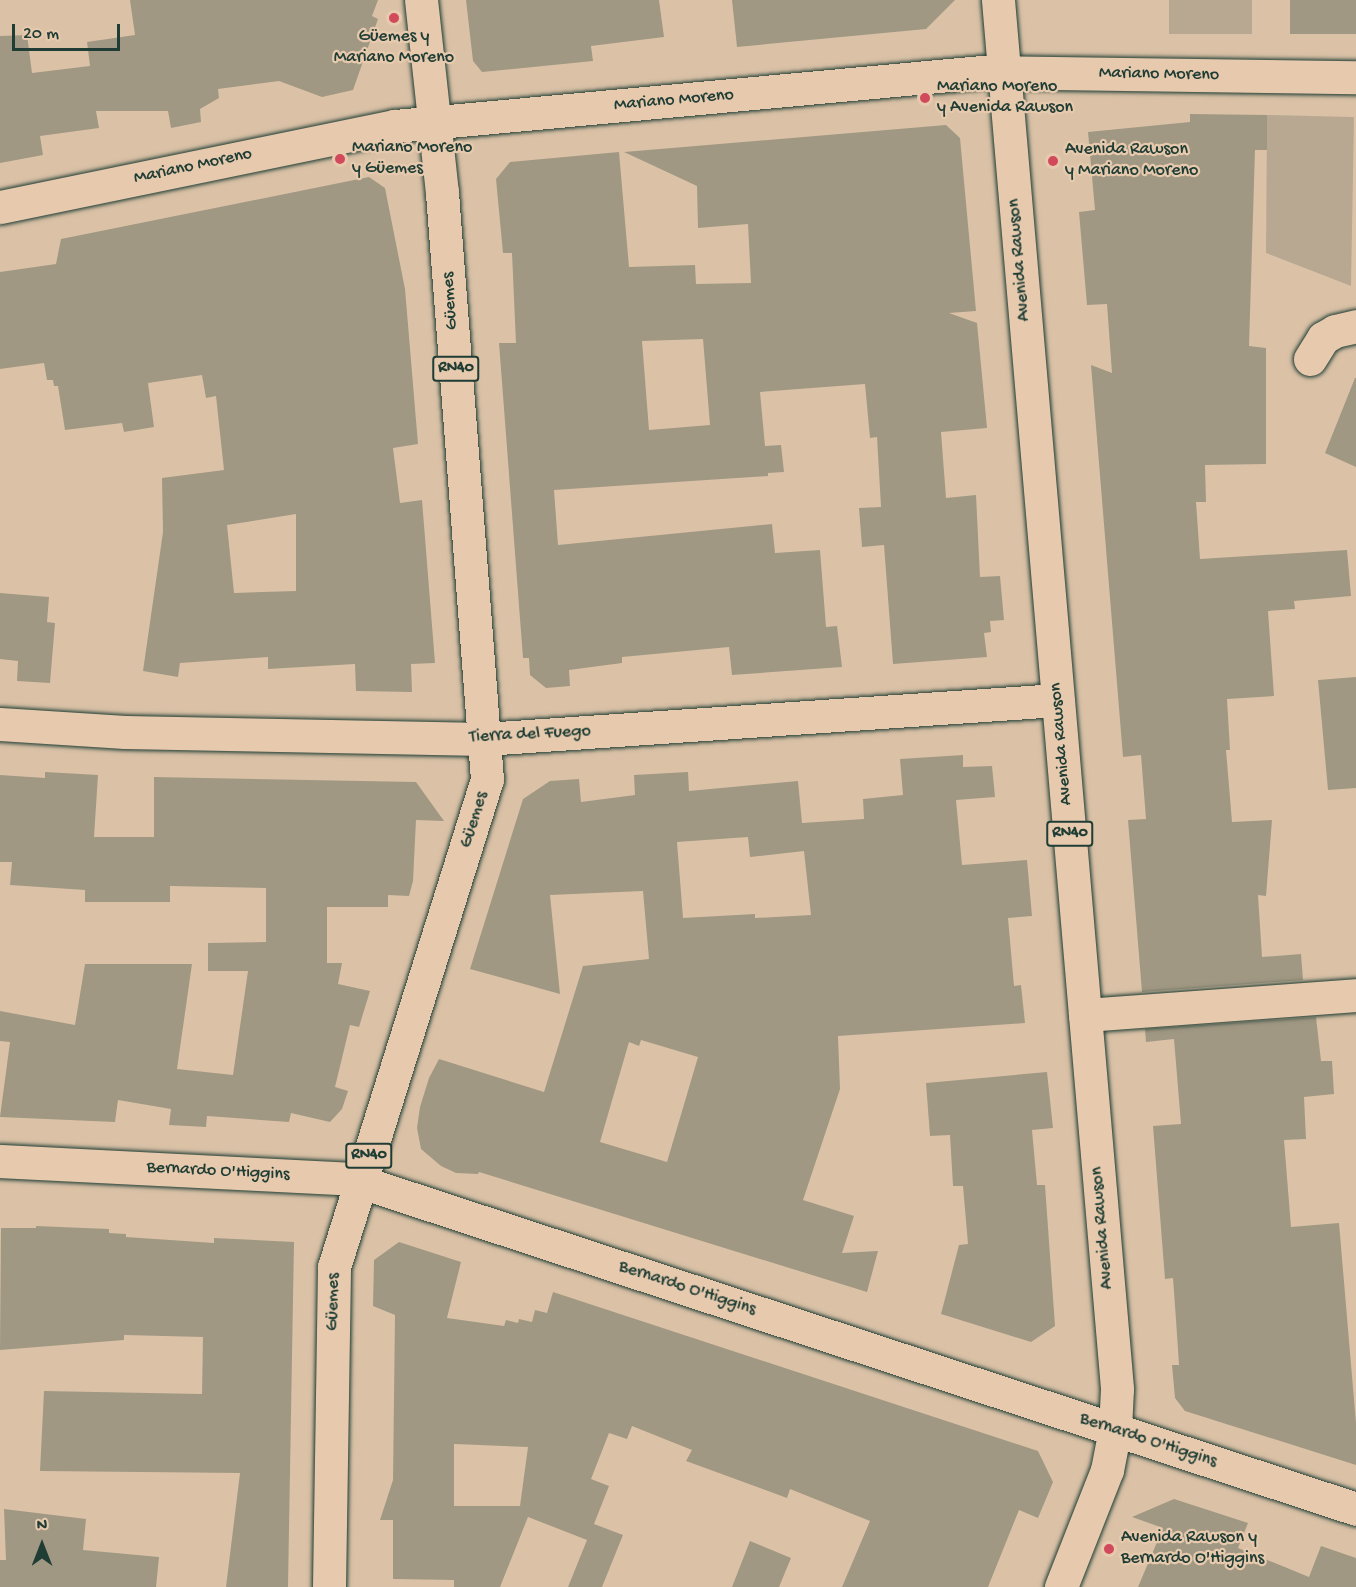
<!DOCTYPE html>
<meta charset="utf-8">
<style>
body{margin:0}
#map{position:relative;width:1356px;height:1587px;overflow:hidden;background:#dbc2a7;font-family:"Gochi Hand",sans-serif}
div>[style]{position:absolute}
.green>*{inset:0;background:#b8a892;transform-origin:0 0}
.building>*{inset:0;background:#a19883;transform-origin:0 0}
.roads{filter:drop-shadow(0 0 2px #1f3d34) drop-shadow(0 0 2px #1f3d34)}
.minor>*{height:33px;margin:-16.5px;padding:0 16.5px;transform-origin:16.5px;border-radius:16.5px;background:#e7caae}
.major>*{height:33px;margin:-16.5px;padding:0 16.5px;transform-origin:16.5px;border-radius:16.5px;background:#e7caae}
.dots>*{width:16px;height:16px;translate:-50% -50%;box-sizing:border-box;border:3px solid #e7caae;border-radius:50%}
span{translate:-50% -50%;white-space:nowrap;text-align:center;line-height:1.15;-webkit-text-stroke:4.5px #e7caae;paint-order:stroke}
.shield-label span{padding:2px 4px;background:#e7caae;border:2px solid;border-radius:4px;-webkit-text-stroke-width:0}
.shield-label{font-size:16px;color:#1f3d34;font-weight:700}
.poi-label{font-size:18px;color:#1f3d34}
.left{translate:0 -50%;text-align:left}
.street-label{font-size:18px;color:#1f3d34}
.north{position:absolute;left:12px;top:1515px;width:60px;height:60px;-webkit-text-stroke:4px #e7caae;paint-order:stroke;rotate:0deg;font-size:16px;font-weight:700;line-height:24px;text-align:center;color:#1f3d34}
.north::after{content:'';display:block;margin:auto;width:21px;height:27px;background:#1f3d34;clip-path:polygon(50% 0,100% 100%,50% 72%,0 100%)}
.scale{position:absolute;left:12px;top:24px;width:108px;height:27px;box-sizing:border-box;border:3px solid #1f3d34;border-top:0;padding-left:8px;font-size:18px;line-height:21px;white-space:nowrap;color:#1f3d34;-webkit-text-stroke:4px #e7caae;paint-order:stroke}
</style>
<div id="map">
<div class="green">
<div style="left:1169px;top:0;width:83px;height:34px"></div>
<div style="clip-path:polygon(1267px 115px,1354px 117px,1351px 286px,1266px 253px)"></div>
</div>
<div class="building">
<div style="clip-path:polygon(130px 0,378px 0,372px 16px,378px 19px,353px 90px,322px 97px,279px 81px,218px 89px,219px 98px,200px 109px,201px 122px,171px 128px,168px 111px,96px 111px,99px 128px,40px 136px,43px 155px,0 163px,0 36px,27px 35px,32px 73px,90px 66px,87px 42px,135px 35px)"></div>
<div style="clip-path:polygon(466px 0,659px 0,664px 37px,591px 46px,593px 61px,482px 72px,473px 61px)"></div>
<div style="clip-path:polygon(732px 0,955px 0,926px 29px,737px 47px)"></div>
<div style="left:1290px;top:0;width:66px;height:34px"></div>
<div style="clip-path:polygon(1190px 114px,1267px 115px,1267px 150px,1255px 150px,1249px 346px,1266px 348px,1266px 464px,1205px 465px,1206px 502px,1196px 502px,1200px 559px,1347px 550px,1351px 596px,1294px 601px,1295px 609px,1268px 611px,1274px 696px,1227px 699px,1230px 750px,1226px 750px,1232px 822px,1272px 820px,1266px 896px,1258px 895px,1262px 957px,1301px 954px,1303px 980px,1142px 992px,1128px 820px,1146px 819px,1141px 755px,1123px 757px,1091px 365px,1112px 373px,1107px 304px,1087px 305px,1079px 212px,1095px 210px,1088px 132px,1190px 122px)"></div>
<div style="clip-path:polygon(evenodd,946px 125px,960px 138px,976px 311px,949px 313px,977px 323px,987px 428px,941px 432px,946px 498px,976px 495px,980px 577px,1000px 576px,1004px 620px,990px 621px,991px 632px,984px 633px,987px 657px,893px 664px,884px 545px,862px 547px,859px 508px,881px 507px,877px 437px,870px 438px,865px 384px,760px 392px,765px 446px,781px 445px,784px 472px,768px 473px,768px 476px,554px 490px,558px 545px,772px 524px,775px 553px,820px 550px,826px 627px,837px 626px,842px 667px,732px 675px,729px 647px,622px 657px,622px 663px,569px 670px,570px 686px,546px 688px,530px 675px,529px 658px,523px 658px,499px 343px,516px 343px,512px 253px,503px 253px,496px 179px,510px 162px,619px 152px,629px 267px,695px 265px,696px 284px,751px 283px,748px 224px,698px 228px,697px 186px,624px 152px,946px 125px,703px 339px,710px 425px,649px 430px,642px 341px,703px 339px)"></div>
<div style="clip-path:polygon(evenodd,369px 177px,385px 188px,405px 289px,418px 444px,393px 448px,400px 503px,422px 500px,435px 663px,411px 664px,412px 692px,356px 691px,355px 664px,268px 669px,268px 657px,180px 663px,178px 677px,143px 671px,163px 532px,162px 478px,224px 470px,216px 396px,206px 398px,202px 375px,148px 383px,154px 427px,124px 432px,122px 423px,65px 430px,58px 386px,54px 386px,53px 380px,47px 380px,44px 363px,0 369px,0 272px,56px 264px,61px 239px,369px 177px,296px 514px,296px 591px,234px 593px,227px 525px,296px 514px)"></div>
<div style="clip-path:polygon(1355px 378px,1356px 378px,1356px 467px,1325px 453px)"></div>
<div style="clip-path:polygon(0 593px,49px 597px,47px 622px,55px 623px,50px 683px,17px 681px,18px 661px,0 659px)"></div>
<div style="clip-path:polygon(1356px 677px,1356px 788px,1328px 790px,1318px 680px)"></div>
<div style="clip-path:polygon(evenodd,963px 755px,963px 767px,992px 766px,995px 797px,956px 800px,962px 865px,1027px 860px,1032px 916px,1008px 918px,1014px 986px,1021px 985px,1025px 1023px,838px 1036px,840px 1089px,803px 1200px,854px 1216px,842px 1253px,878px 1251px,867px 1292px,479px 1172px,478px 1174px,456px 1173px,441px 1166px,421px 1149px,417px 1128px,420px 1107px,429px 1078px,439px 1059px,544px 1092px,583px 966px,649px 959px,643px 891px,550px 895px,560px 994px,470px 969px,523px 799px,550px 781px,579px 779px,581px 802px,635px 795px,634px 775px,688px 772px,689px 791px,798px 781px,802px 823px,864px 819px,863px 799px,903px 795px,900px 759px,963px 755px,748px 837px,750px 857px,804px 851px,811px 915px,755px 918px,755px 914px,683px 918px,677px 842px,748px 837px,963px 755px,641px 1040px,698px 1057px,667px 1162px,600px 1142px,629px 1042px,639px 1046px,641px 1040px)"></div>
<div style="clip-path:polygon(45px 772px,98px 775px,94px 837px,154px 837px,154px 777px,416px 782px,444px 821px,416px 820px,413px 881px,409px 896px,388px 895px,388px 907px,327px 907px,327px 963px,342px 963px,338px 984px,370px 991px,359px 1027px,350px 1025px,335px 1087px,348px 1091px,342px 1109px,330px 1122px,291px 1113px,289px 1122px,207px 1116px,206px 1127px,169px 1125px,171px 1109px,118px 1100px,115px 1122px,0 1117px,10px 1042px,0 1041px,0 1011px,75px 1025px,85px 964px,192px 964px,177px 1069px,233px 1075px,248px 971px,208px 971px,208px 943px,266px 942px,266px 888px,170px 886px,170px 902px,85px 902px,85px 890px,10px 885px,12px 862px,0 862px,0 775px,45px 778px)"></div>
<div style="clip-path:polygon(1316px 1017px,1321px 1061px,1332px 1061px,1334px 1094px,1304px 1097px,1306px 1139px,1284px 1140px,1291px 1227px,1339px 1223px,1356px 1423px,1356px 1465px,1185px 1411px,1175px 1398px,1172px 1365px,1179px 1365px,1176px 1320px,1173px 1278px,1165px 1279px,1153px 1126px,1181px 1124px,1174px 1039px,1146px 1042px,1145px 1029px)"></div>
<div style="clip-path:polygon(1047px 1072px,1053px 1128px,1032px 1130px,1037px 1185px,1045px 1185px,1055px 1326px,1031px 1342px,941px 1314px,959px 1245px,968px 1244px,963px 1186px,953px 1186px,950px 1135px,930px 1136px,926px 1083px)"></div>
<div style="clip-path:polygon(36px 1226px,109px 1229px,109px 1233px,126px 1234px,126px 1237px,214px 1243px,214px 1238px,294px 1242px,288px 1587px,226px 1587px,240px 1473px,40px 1471px,44px 1391px,202px 1394px,203px 1337px,124px 1335px,124px 1340px,0 1350px,1px 1228px,36px 1228px)"></div>
<div style="clip-path:polygon(evenodd,399px 1242px,461px 1262px,447px 1318px,504px 1326px,506px 1320px,518px 1323px,519px 1319px,532px 1322px,535px 1310px,547px 1313px,553px 1292px,1038px 1451px,1053px 1482px,1038px 1518px,1019px 1510px,988px 1587px,842px 1587px,870px 1521px,790px 1489px,787px 1498px,686px 1461px,692px 1450px,632px 1426px,627px 1439px,609px 1433px,591px 1479px,609px 1486px,594px 1524px,623px 1535px,602px 1587px,568px 1587px,587px 1540px,528px 1517px,500px 1587px,454px 1587px,454px 1580px,393px 1579px,393px 1520px,380px 1520px,393px 1480px,395px 1315px,373px 1306px,374px 1260px,399px 1242px,454px 1444px,528px 1447px,520px 1506px,454px 1506px,454px 1444px)"></div>
<div style="clip-path:polygon(1174px 1499px,1248px 1523px,1238px 1548px,1309px 1577px,1321px 1546px,1356px 1558px,1356px 1587px,1138px 1587px,1163px 1528px,1132px 1517px)"></div>
<div style="clip-path:polygon(4px 1509px,86px 1519px,83px 1550px,159px 1557px,156px 1587px,0 1587px,0 1560px,6px 1560px)"></div>
<div style="clip-path:polygon(750px 1541px,791px 1558px,779px 1587px,732px 1587px)"></div>
</div>
<div class="roads">
<div class="minor">
<div style="left:0;top:207px;width:403px;rotate:-11.6deg"></div>
<div style="left:395px;top:126px;width:589px;rotate:-5.26deg"></div>
<div style="left:982px;top:72px;width:374px;rotate:0.8deg"></div>
<div style="left:1310px;top:359px;width:25px;rotate:-58deg"></div>
<div style="left:1323px;top:338px;width:14px;rotate:-30deg"></div>
<div style="left:1335px;top:331px;width:22px;rotate:-13deg"></div>
<div style="left:0;top:724px;width:125px;rotate:3.7deg"></div>
<div style="left:125px;top:732px;width:359px;rotate:1.1deg"></div>
<div style="left:484px;top:739px;width:575px;rotate:-3.89deg"></div>
<div style="left:1085px;top:1015px;width:272px;rotate:-4.2deg"></div>
<div style="left:0;top:1161px;width:352px;rotate:2.9deg"></div>
<div style="left:352px;top:1179px;width:1057px;rotate:18.19deg"></div>
</div>
<div class="major">
<div style="left:998px;top:0;width:1394px;rotate:85.1deg"></div>
<div style="left:1117px;top:1389px;width:40px;rotate:92.9deg"></div>
<div style="left:1115px;top:1429px;width:42px;rotate:101deg"></div>
<div style="left:1107px;top:1470px;width:126px;rotate:111.5deg"></div>
<div style="left:329px;top:1587px;width:320px;rotate:-89.1deg"></div>
<div style="left:334px;top:1267px;width:511px;rotate:-72.59deg"></div>
<div style="left:487px;top:779px;width:588px;rotate:-94.39deg"></div>
<div style="left:442px;top:193px;width:194px;rotate:-96.2deg"></div>
</div>
</div>
<div class="dots">
<div style="left:394px;top:18px;background:#d1495b"></div>
<div style="left:925px;top:98px;background:#d1495b"></div>
<div style="left:340px;top:159px;background:#d1495b"></div>
<div style="left:1053px;top:161px;background:#d1495b"></div>
<div style="left:1109px;top:1549px;background:#d1495b"></div>
</div>
<div class="shield-label">
<span style="left:456px;top:369px">RN40</span>
<span style="left:1070px;top:834px">RN40</span>
<span style="left:369px;top:1156px">RN40</span>
</div>
<div class="poi-label">
<span style="left:394px;top:48px">Güemes y<br>Mariano Moreno</span>
<span class="left" style="left:937px;top:98px">Mariano Moreno<br>y Avenida Rawson</span>
<span class="left" style="left:352px;top:159px">Mariano Moreno<br>y Güemes</span>
<span class="left" style="left:1065px;top:161px">Avenida Rawson<br>y Mariano Moreno</span>
<span class="left" style="left:1121px;top:1549px">Avenida Rawson y<br>Bernardo O'Higgins</span>
</div>
<div class="street-label">
<span style="left:1159px;top:75px;rotate:1deg">Mariano Moreno</span>
<span style="left:674px;top:101px;rotate:-5deg">Mariano Moreno</span>
<span style="left:193px;top:167px;rotate:-12deg">Mariano Moreno</span>
<span style="left:1020px;top:260px;rotate:-95deg">Avenida Rawson</span>
<span style="left:451px;top:301px;rotate:-94deg">Güemes</span>
<span style="left:530px;top:735px;rotate:-3deg">Tierra del Fuego</span>
<span style="left:1062px;top:744px;rotate:-95deg">Avenida Rawson</span>
<span style="left:475px;top:820px;rotate:-73deg">Güemes</span>
<span style="left:218px;top:1172px;rotate:3deg">Bernardo O'Higgins</span>
<span style="left:1103px;top:1228px;rotate:-95deg">Avenida Rawson</span>
<span style="left:687px;top:1289px;rotate:18deg">Bernardo O'Higgins</span>
<span style="left:334px;top:1302px;rotate:-89deg">Güemes</span>
<span style="left:1148px;top:1441px;rotate:18deg">Bernardo O'Higgins</span>
</div>
<div class="north">N</div>
<div class="scale">20 m</div>
</div>
